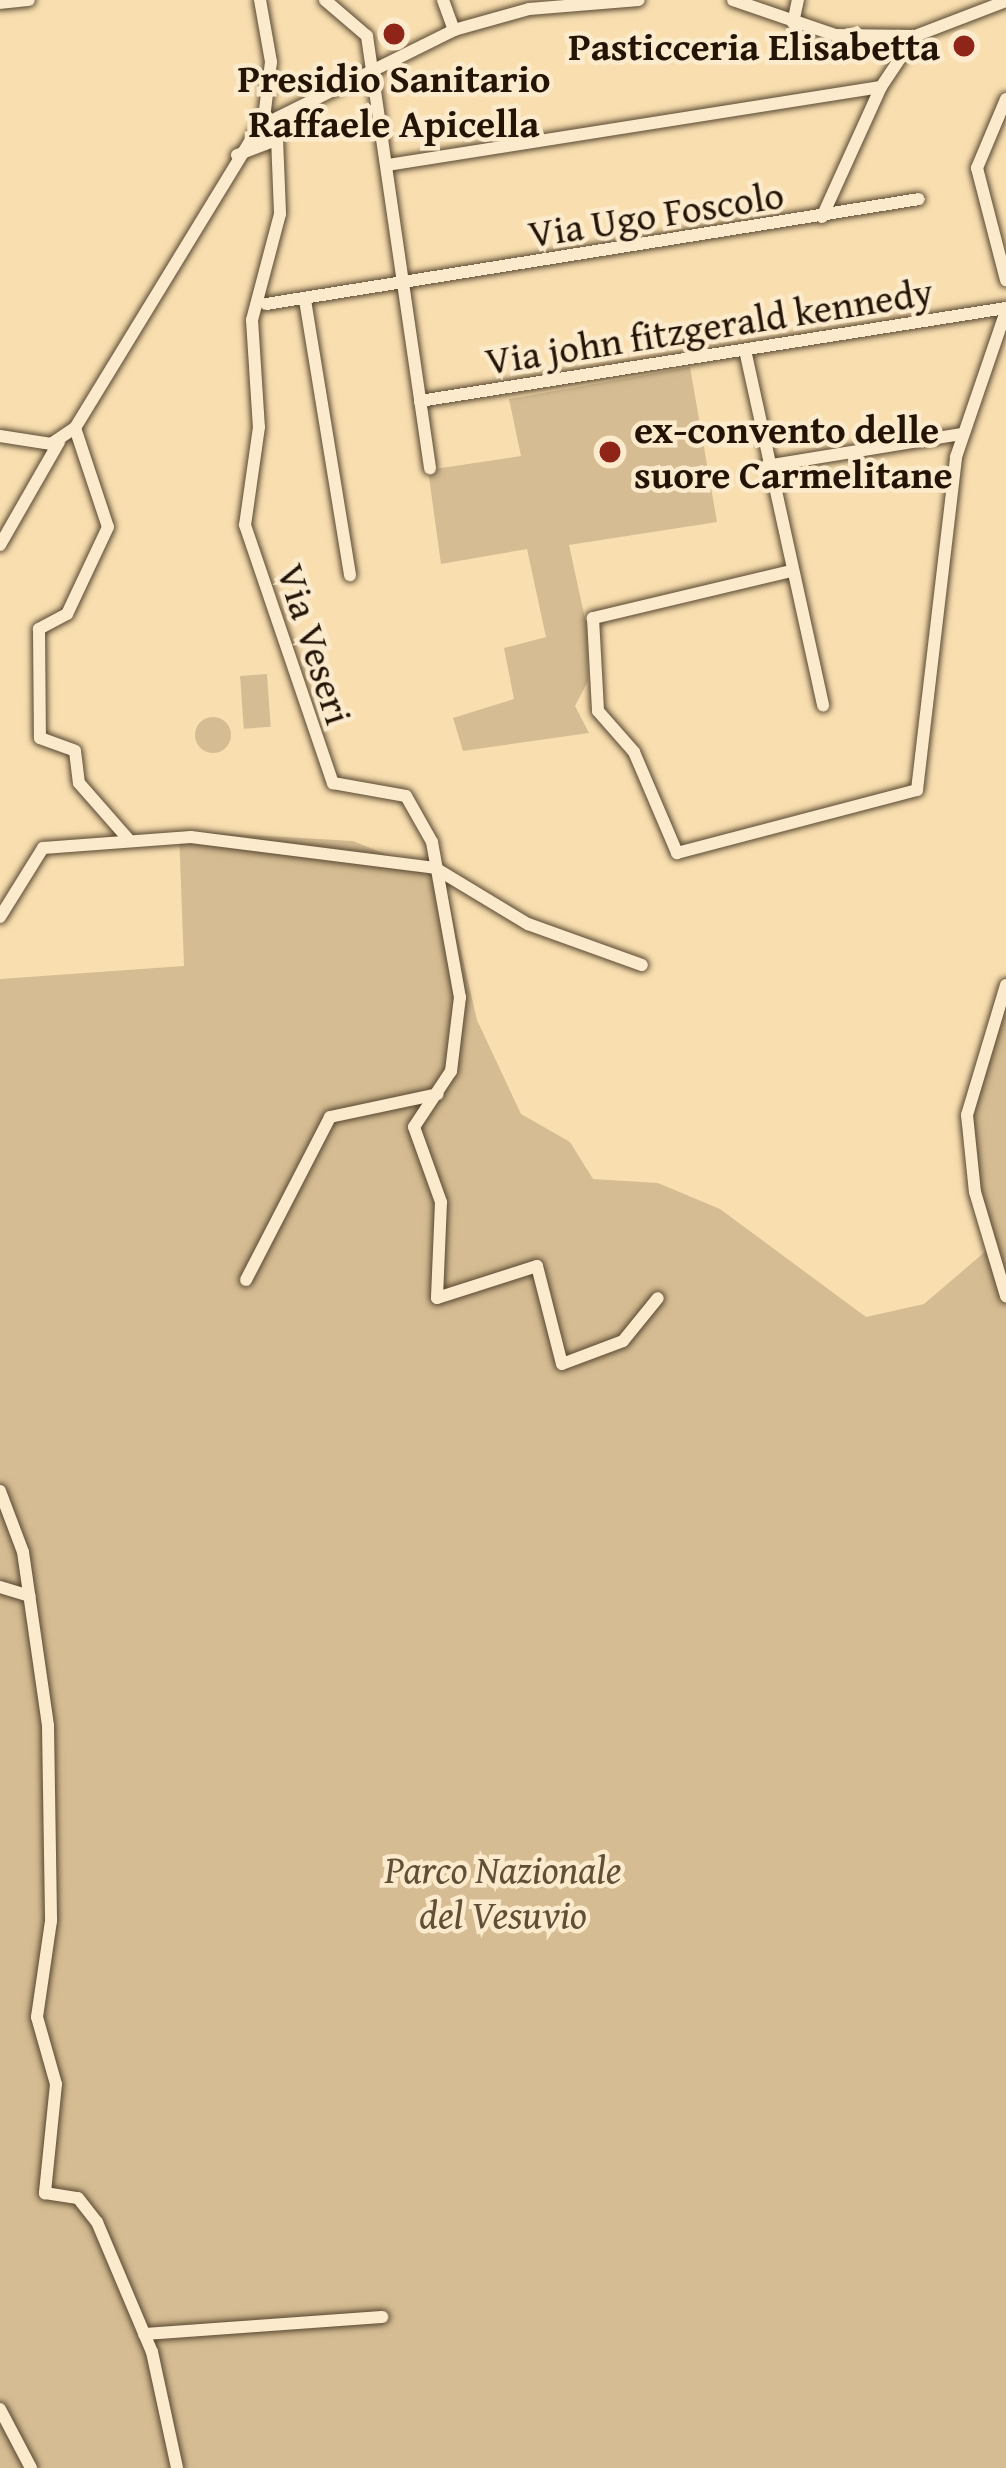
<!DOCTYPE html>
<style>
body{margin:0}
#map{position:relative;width:1006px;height:2468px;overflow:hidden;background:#f9dfb0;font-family:"Gentium Book Plus",serif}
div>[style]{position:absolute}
.green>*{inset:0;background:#d5bc93;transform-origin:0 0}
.round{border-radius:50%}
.roads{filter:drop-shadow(0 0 3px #584730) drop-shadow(0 0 3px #584730)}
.minor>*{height:12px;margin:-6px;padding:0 6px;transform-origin:6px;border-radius:6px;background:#fbeacc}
.dots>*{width:33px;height:33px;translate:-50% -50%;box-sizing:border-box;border:6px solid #fbeacc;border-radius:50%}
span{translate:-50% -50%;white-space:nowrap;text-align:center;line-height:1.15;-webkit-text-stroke:9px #fbeacc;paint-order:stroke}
.poi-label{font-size:39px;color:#231406;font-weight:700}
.right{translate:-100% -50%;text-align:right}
.left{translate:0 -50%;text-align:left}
.street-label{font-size:39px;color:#231406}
.park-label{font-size:39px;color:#614f37;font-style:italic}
</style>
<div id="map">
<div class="green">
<div style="clip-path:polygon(690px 367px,717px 522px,569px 545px,587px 628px,588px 681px,575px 706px,589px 733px,463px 751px,453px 718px,514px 699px,504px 648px,546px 637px,527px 549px,441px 564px,428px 470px,521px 456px,509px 399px)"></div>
<div style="left:267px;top:674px;width:53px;height:27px;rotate:86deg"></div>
<div class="round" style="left:195px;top:717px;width:36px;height:36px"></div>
<div style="clip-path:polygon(179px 831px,353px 841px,444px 878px,477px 1020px,521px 1114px,570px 1142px,593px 1179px,658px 1183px,720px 1209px,866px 1317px,924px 1304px,987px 1250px,961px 1130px,1006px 975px,1006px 2468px,0 2468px,0 979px,184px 966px)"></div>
</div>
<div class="roads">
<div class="minor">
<div style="left:260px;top:0;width:63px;rotate:79.9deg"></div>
<div style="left:271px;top:62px;width:64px;rotate:97.1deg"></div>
<div style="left:325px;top:0;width:55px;rotate:40.6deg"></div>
<div style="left:367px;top:36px;width:437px;rotate:81.7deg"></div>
<div style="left:443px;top:0;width:32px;rotate:70deg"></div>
<div style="left:733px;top:0;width:108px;rotate:18.9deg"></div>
<div style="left:835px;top:35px;width:80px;rotate:0.7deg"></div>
<div style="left:915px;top:36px;width:97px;rotate:-21deg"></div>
<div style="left:0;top:3px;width:29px;rotate:-6deg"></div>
<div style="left:793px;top:23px;width:24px;rotate:-78deg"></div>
<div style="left:1006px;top:99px;width:75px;rotate:112.8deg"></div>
<div style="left:977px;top:168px;width:116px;rotate:75.5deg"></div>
<div style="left:277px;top:138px;width:76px;rotate:87.7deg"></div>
<div style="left:280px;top:214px;width:110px;rotate:104.8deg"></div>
<div style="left:252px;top:320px;width:107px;rotate:86.3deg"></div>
<div style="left:259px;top:427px;width:99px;rotate:98.1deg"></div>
<div style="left:245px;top:525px;width:273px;rotate:71.2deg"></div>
<div style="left:333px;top:783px;width:74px;rotate:10.1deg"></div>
<div style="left:406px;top:796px;width:53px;rotate:60.5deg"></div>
<div style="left:432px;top:842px;width:158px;rotate:79.8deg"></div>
<div style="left:460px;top:997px;width:75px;rotate:96.9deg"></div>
<div style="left:451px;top:1071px;width:67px;rotate:123.5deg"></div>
<div style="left:414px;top:1127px;width:80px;rotate:70.2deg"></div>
<div style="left:441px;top:1202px;width:96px;rotate:92.4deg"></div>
<div style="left:437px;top:1298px;width:105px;rotate:-17.7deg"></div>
<div style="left:537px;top:1266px;width:101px;rotate:75.7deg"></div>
<div style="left:562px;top:1364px;width:65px;rotate:-20.7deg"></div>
<div style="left:623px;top:1341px;width:55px;rotate:-50.9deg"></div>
<div style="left:237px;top:155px;width:42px;rotate:-21deg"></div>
<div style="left:388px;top:165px;width:499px;rotate:-9deg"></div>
<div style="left:881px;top:87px;width:61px;rotate:-56.3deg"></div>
<div style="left:822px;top:217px;width:143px;rotate:-65.6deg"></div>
<div style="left:305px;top:300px;width:279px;rotate:80.7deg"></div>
<div style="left:266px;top:304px;width:661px;rotate:-9.13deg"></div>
<div style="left:745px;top:350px;width:364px;rotate:77.6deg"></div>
<div style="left:420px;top:401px;width:593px;rotate:-9.02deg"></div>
<div style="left:75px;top:428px;width:104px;rotate:71.6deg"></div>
<div style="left:108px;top:527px;width:96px;rotate:115.2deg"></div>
<div style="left:67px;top:614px;width:32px;rotate:152deg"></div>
<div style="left:39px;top:629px;width:109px;rotate:89.5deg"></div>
<div style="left:40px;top:738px;width:37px;rotate:20deg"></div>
<div style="left:75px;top:751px;width:32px;rotate:83deg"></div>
<div style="left:79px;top:783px;width:76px;rotate:48.7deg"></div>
<div style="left:0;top:436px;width:52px;rotate:8.9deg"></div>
<div style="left:51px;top:444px;width:29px;rotate:-34deg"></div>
<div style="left:75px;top:428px;width:353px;rotate:-58.6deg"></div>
<div style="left:259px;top:127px;width:218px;rotate:-26.4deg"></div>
<div style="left:454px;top:30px;width:78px;rotate:-15.6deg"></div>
<div style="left:529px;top:9px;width:110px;rotate:-4.7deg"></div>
<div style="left:766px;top:466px;width:199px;rotate:-9.3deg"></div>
<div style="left:0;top:545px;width:119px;rotate:-60.2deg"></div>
<div style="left:791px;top:571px;width:204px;rotate:166.6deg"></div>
<div style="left:593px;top:618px;width:93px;rotate:86.9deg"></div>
<div style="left:598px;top:711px;width:55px;rotate:48.7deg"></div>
<div style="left:634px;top:752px;width:110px;rotate:66.9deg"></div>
<div style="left:677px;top:853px;width:248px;rotate:-14.7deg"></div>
<div style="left:917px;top:790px;width:335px;rotate:-83.3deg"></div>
<div style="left:956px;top:457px;width:154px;rotate:-71.1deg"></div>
<div style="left:0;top:917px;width:81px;rotate:-58.1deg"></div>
<div style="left:43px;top:848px;width:148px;rotate:-4.3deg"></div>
<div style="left:191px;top:837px;width:246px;rotate:7.2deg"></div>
<div style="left:435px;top:868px;width:109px;rotate:31.1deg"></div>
<div style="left:528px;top:924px;width:121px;rotate:19.8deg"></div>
<div style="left:1006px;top:985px;width:136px;rotate:106.7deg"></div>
<div style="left:967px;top:1115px;width:77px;rotate:84.1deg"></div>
<div style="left:975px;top:1192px;width:109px;rotate:73.4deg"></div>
<div style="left:246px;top:1280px;width:183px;rotate:-62.7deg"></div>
<div style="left:330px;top:1117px;width:110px;rotate:-12deg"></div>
<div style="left:0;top:1491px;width:65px;rotate:69.3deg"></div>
<div style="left:23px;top:1552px;width:176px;rotate:81.8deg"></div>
<div style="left:48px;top:1726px;width:195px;rotate:89.1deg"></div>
<div style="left:51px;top:1921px;width:97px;rotate:98.3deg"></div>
<div style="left:37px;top:2017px;width:70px;rotate:74.2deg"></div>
<div style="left:56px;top:2084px;width:110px;rotate:95.8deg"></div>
<div style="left:45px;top:2193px;width:33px;rotate:9deg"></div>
<div style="left:78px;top:2198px;width:31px;rotate:52deg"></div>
<div style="left:97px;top:2222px;width:141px;rotate:67.1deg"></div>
<div style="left:152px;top:2352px;width:119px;rotate:77.8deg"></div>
<div style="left:0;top:1587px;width:31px;rotate:17deg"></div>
<div style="left:144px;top:2334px;width:239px;rotate:-4.1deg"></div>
<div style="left:0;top:2409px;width:67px;rotate:62.3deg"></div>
</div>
</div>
<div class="dots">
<div style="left:394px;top:34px;background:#8f2418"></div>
<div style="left:964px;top:46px;background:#8f2418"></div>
<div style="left:610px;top:452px;background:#8f2418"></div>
</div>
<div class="poi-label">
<span class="right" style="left:940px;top:46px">Pasticceria Elisabetta</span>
<span style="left:394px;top:101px">Presidio Sanitario<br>Raffaele Apicella</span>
<span class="left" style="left:634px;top:452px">ex-convento delle<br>suore Carmelitane</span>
</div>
<div class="street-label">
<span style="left:656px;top:214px;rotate:-9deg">Via Ugo Foscolo</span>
<span style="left:709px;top:326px;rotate:-9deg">Via john fitzgerald kennedy</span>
<span style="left:315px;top:644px;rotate:72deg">Via Veseri</span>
</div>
<div class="park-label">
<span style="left:503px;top:1892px">Parco Nazionale<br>del Vesuvio</span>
</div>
</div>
